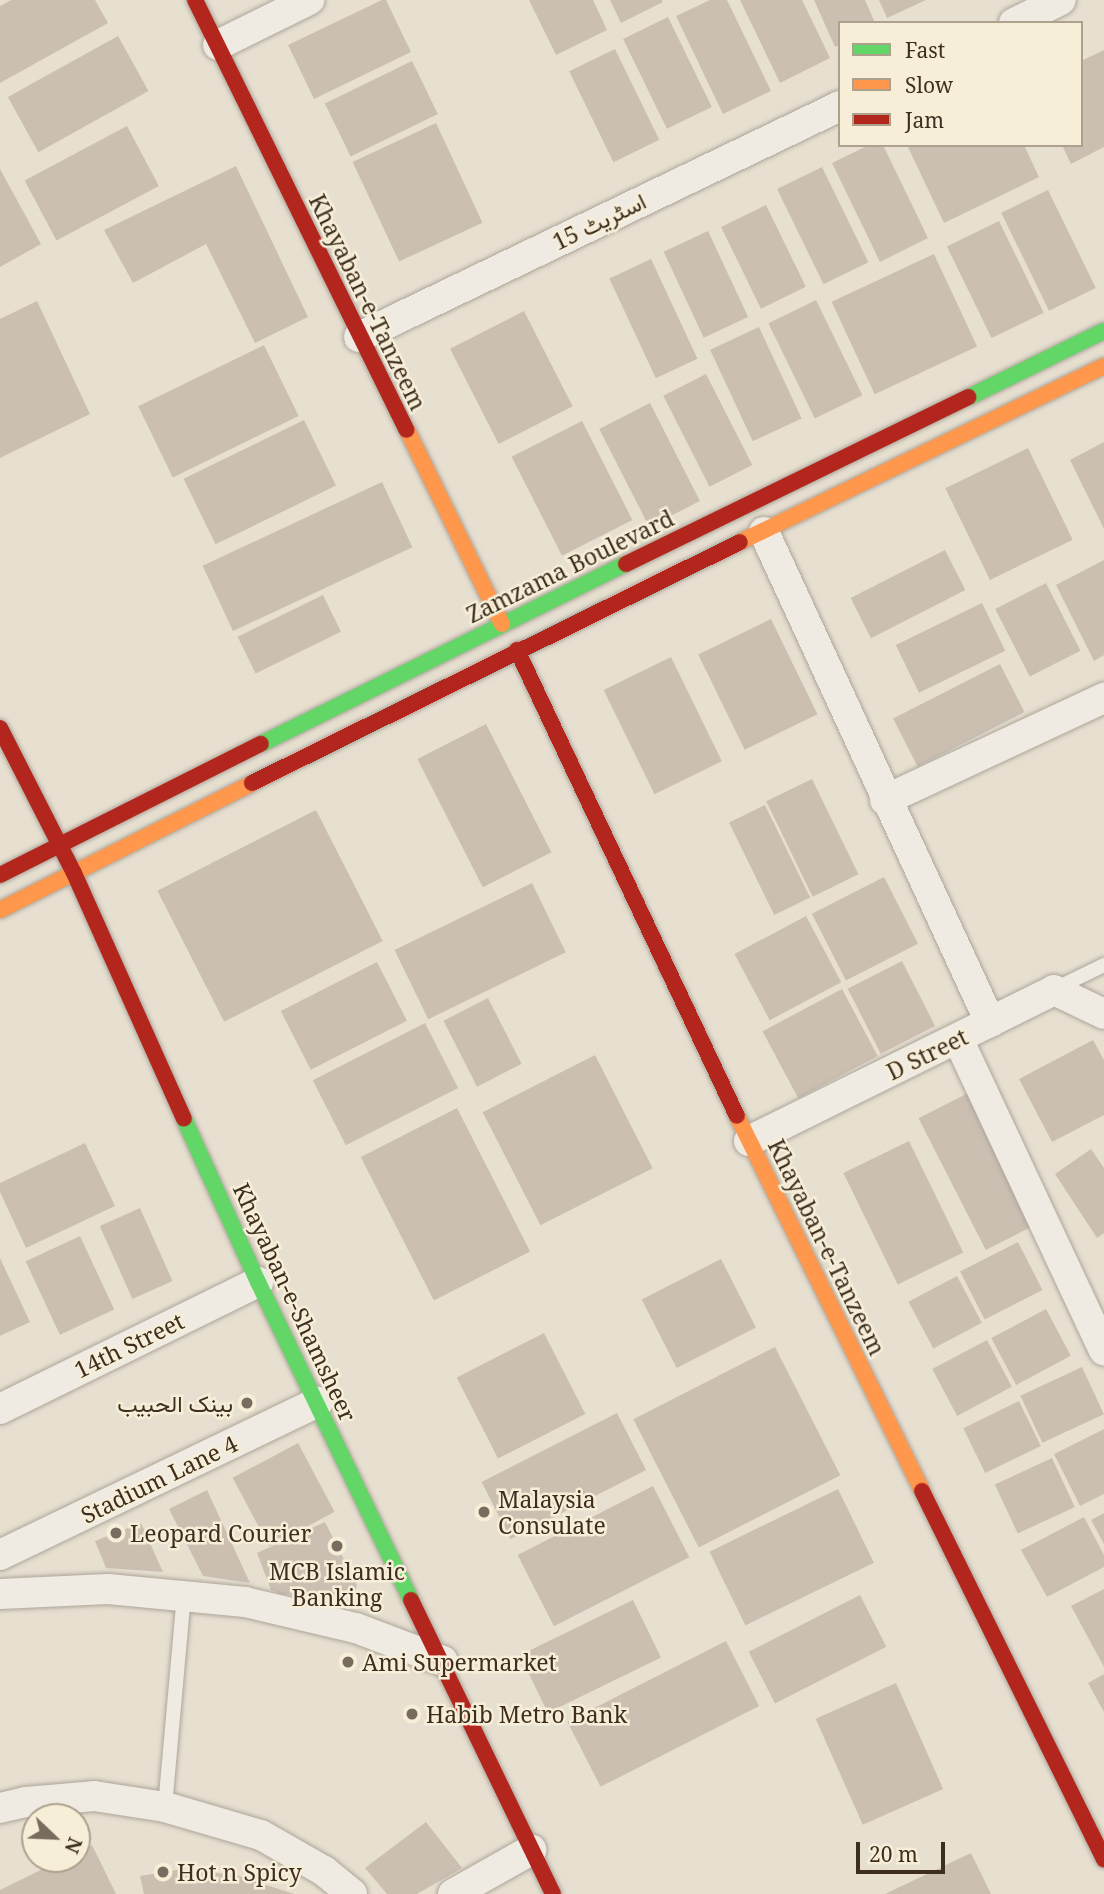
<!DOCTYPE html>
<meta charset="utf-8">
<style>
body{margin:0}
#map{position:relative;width:1104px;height:1894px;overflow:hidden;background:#e7e0d1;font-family:"Noto Serif",Vazirmatn,serif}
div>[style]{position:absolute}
.building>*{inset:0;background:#cbbfb2;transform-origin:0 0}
.roads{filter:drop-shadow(0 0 2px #ada599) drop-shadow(0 0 2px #ada599)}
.lane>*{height:14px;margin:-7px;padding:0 7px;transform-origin:7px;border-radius:7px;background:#efebe3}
.street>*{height:30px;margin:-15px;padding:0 15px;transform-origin:15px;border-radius:15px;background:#efebe3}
.fast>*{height:16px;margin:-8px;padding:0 8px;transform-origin:8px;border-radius:8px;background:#63d668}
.slow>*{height:16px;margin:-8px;padding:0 8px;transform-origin:8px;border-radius:8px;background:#ff974d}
.jam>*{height:16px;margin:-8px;padding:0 8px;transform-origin:8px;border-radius:8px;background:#b3261e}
.dots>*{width:19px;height:19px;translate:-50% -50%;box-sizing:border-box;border:4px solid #f7eed8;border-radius:50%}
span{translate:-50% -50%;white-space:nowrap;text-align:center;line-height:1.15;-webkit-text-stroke:5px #f7eed8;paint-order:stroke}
.street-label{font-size:23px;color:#3d2e20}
.poi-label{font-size:23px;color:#3d2e20}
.right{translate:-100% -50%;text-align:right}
.left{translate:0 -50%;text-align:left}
.legend{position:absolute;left:838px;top:21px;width:245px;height:126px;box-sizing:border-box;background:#f7eed8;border:2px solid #ada18e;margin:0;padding:9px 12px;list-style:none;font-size:21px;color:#3d2e20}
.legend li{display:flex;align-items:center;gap:14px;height:35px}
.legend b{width:35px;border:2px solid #ada18e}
.north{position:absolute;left:21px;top:1803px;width:70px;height:70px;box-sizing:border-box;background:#f7eed8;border:2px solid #ada18e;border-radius:50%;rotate:113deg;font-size:19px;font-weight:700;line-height:28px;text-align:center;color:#3d2e20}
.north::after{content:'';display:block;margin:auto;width:24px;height:32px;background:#786c5e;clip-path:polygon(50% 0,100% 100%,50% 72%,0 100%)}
.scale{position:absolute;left:856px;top:1842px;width:89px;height:32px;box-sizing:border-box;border:4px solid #3d2e20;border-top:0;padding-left:9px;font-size:21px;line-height:24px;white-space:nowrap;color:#3d2e20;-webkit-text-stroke:5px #f7eed8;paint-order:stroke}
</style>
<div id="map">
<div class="building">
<div style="clip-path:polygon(11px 0,95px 0,108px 23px,0 83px,0 6px)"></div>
<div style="clip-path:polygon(382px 0,386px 0,411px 52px,314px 99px,288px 45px)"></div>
<div style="clip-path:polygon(529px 0,593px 0,607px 30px,556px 55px)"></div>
<div style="clip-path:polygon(610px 0,662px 0,663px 2px,621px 23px)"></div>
<div style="clip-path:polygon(710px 0,727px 0,771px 91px,723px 114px,676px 16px)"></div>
<div style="clip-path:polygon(740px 0,802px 0,830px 58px,780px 83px)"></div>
<div style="clip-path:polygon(814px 0,865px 0,875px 23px,840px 23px,840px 45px,835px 47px)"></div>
<div style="clip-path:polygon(879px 0,926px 0,887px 18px)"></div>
<div style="left:668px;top:17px;width:100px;height:50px;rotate:64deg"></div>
<div style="left:118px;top:36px;width:63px;height:126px;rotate:61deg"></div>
<div style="left:615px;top:49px;width:101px;height:51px;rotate:64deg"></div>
<div style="clip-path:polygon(1104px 50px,1104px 147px,1071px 164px,1062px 145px,1081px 145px,1081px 61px)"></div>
<div style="left:412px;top:61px;width:59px;height:97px;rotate:64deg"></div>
<div style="left:436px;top:123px;width:110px;height:92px;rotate:65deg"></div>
<div style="left:127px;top:126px;width:68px;height:116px;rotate:62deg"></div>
<div style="clip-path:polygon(869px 145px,883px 145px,928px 238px,880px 262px,832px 163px)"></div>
<div style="clip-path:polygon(907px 145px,1024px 145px,1039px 177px,944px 223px)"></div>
<div style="clip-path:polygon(236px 166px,308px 317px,255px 343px,206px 244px,133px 283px,104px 230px)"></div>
<div style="left:822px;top:167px;width:106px;height:50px;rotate:64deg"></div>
<div style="clip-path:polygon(0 169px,41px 244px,0 267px)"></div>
<div style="left:1048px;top:190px;width:109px;height:52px;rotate:64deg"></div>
<div style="left:766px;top:205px;width:91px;height:50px;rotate:64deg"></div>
<div style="left:999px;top:221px;width:102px;height:58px;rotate:64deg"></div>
<div style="left:708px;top:231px;width:95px;height:49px;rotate:65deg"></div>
<div style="left:934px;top:254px;width:102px;height:113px;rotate:65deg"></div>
<div style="left:651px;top:259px;width:110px;height:46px;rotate:65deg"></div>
<div style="left:816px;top:300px;width:106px;height:53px;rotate:64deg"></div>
<div style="clip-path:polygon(37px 301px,90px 414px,0 458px,0 319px)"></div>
<div style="left:524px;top:311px;width:107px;height:83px;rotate:63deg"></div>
<div style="left:759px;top:327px;width:101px;height:54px;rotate:65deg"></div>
<div style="left:264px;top:345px;width:79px;height:140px;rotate:64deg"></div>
<div style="left:706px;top:374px;width:102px;height:48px;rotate:63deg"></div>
<div style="left:650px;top:403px;width:110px;height:57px;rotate:63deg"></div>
<div style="left:304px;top:420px;width:73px;height:134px;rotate:64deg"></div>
<div style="left:582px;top:421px;width:111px;height:79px;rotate:63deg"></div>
<div style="clip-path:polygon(1104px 442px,1104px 529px,1070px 460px)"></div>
<div style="left:1028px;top:448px;width:102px;height:92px;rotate:64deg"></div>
<div style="left:382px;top:482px;width:72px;height:198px;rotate:65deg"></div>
<div style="left:945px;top:550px;width:45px;height:106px;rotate:63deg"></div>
<div style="clip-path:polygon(1104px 560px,1104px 655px,1094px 661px,1056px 585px)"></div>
<div style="left:1046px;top:583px;width:76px;height:57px;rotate:63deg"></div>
<div style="left:323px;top:595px;width:41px;height:95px;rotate:64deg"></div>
<div style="left:982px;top:603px;width:53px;height:96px;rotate:64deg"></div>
<div style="left:771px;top:619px;width:106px;height:81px;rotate:64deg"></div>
<div style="left:671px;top:657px;width:116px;height:75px;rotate:64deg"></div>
<div style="left:1000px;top:664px;width:54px;height:120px;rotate:63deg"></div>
<div style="left:486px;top:724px;width:144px;height:77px;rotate:63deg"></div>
<div style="left:812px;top:779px;width:106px;height:51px;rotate:64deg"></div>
<div style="left:765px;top:805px;width:103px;height:40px;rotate:64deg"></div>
<div style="left:316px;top:810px;width:147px;height:178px;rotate:63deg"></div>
<div style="left:884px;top:877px;width:75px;height:81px;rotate:63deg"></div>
<div style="left:532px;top:883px;width:77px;height:153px;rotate:64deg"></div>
<div style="left:806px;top:916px;width:75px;height:81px;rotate:62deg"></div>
<div style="left:902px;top:961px;width:73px;height:61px;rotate:63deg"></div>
<div style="left:377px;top:962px;width:66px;height:108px;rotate:63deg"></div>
<div style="left:842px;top:989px;width:76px;height:90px;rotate:62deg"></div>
<div style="left:488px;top:998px;width:74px;height:50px;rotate:63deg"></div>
<div style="left:425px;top:1023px;width:73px;height:126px;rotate:63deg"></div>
<div style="clip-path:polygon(1093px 1040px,1104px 1060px,1104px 1115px,1052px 1142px,1019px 1079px)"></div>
<div style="left:595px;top:1055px;width:127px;height:126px;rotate:63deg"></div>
<div style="left:972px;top:1091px;width:148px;height:60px;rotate:63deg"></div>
<div style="left:457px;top:1108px;width:161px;height:108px;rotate:63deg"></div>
<div style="left:909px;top:1141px;width:124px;height:73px;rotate:64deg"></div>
<div style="clip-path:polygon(85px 1143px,115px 1206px,26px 1248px,0 1192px,0 1183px)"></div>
<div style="clip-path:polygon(1091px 1149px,1104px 1168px,1104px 1233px,1097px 1238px,1055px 1174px)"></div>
<div style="left:140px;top:1208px;width:80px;height:44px;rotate:66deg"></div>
<div style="left:80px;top:1236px;width:81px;height:60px;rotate:65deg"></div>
<div style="left:1018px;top:1242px;width:54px;height:65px;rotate:63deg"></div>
<div style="clip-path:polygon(0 1258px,30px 1322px,0 1336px)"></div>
<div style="left:721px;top:1259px;width:77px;height:89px;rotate:63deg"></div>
<div style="left:957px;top:1276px;width:53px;height:55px;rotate:62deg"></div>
<div style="left:1046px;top:1309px;width:53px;height:62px;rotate:62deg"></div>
<div style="left:544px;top:1333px;width:91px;height:98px;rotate:63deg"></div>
<div style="left:987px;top:1340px;width:53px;height:62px;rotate:62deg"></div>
<div style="left:775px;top:1347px;width:144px;height:159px;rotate:63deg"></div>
<div style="left:1082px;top:1367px;width:52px;height:68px;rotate:65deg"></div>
<div style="left:1019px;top:1401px;width:50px;height:62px;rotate:64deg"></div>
<div style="left:617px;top:1413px;width:64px;height:152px;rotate:63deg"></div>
<div style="clip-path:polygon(1104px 1429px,1104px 1494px,1080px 1506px,1054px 1454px)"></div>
<div style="left:298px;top:1443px;width:78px;height:74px;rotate:62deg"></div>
<div style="left:1052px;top:1458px;width:54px;height:63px;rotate:65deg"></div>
<div style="left:653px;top:1486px;width:80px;height:152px;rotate:63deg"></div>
<div style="left:838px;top:1489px;width:82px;height:143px;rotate:64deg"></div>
<div style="clip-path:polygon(207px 1490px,250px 1583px,203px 1576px,169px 1509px)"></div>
<div style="clip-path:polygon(1104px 1513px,1104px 1544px,1091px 1520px)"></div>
<div style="clip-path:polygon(1084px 1517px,1104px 1555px,1104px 1567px,1047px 1597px,1021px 1550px)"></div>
<div style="clip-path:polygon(325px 1522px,357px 1585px,354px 1595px,349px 1597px,281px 1594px,271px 1590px,257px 1553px)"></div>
<div style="clip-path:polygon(141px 1523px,163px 1572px,106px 1568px,95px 1541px)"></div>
<div style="clip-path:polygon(1104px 1589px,1104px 1667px,1071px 1606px)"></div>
<div style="left:860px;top:1595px;width:58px;height:125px;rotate:63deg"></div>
<div style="left:633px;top:1600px;width:64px;height:126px;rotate:64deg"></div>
<div style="left:726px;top:1641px;width:73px;height:178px;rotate:63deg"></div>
<div style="clip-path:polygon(1104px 1674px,1104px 1712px,1088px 1683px)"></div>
<div style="left:896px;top:1683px;width:116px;height:88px;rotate:66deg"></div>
<div style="clip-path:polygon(426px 1822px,462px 1868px,417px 1894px,387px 1894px,365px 1868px)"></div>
<div style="clip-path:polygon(92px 1845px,116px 1894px,0 1894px,0 1890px,63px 1859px,77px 1859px,77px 1852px)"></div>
<div style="clip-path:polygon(971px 1853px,991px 1894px,885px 1894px)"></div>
<div style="clip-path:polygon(182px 1869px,236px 1875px,294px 1894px,144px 1894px,140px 1876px)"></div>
</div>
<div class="roads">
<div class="lane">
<div style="left:1055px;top:989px;width:55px;rotate:-26.1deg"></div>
<div style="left:165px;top:1807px;width:214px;rotate:-84.9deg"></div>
</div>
<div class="street">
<div style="left:1014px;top:23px;width:52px;rotate:-26.1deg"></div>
<div style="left:218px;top:45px;width:102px;rotate:-26.3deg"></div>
<div style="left:359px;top:337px;width:534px;rotate:-25.65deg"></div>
<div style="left:764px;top:532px;width:540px;rotate:65.24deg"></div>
<div style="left:885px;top:800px;width:242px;rotate:-25deg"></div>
<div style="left:958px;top:1039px;width:344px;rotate:64.9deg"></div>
<div style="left:749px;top:1141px;width:340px;rotate:-26.3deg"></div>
<div style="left:1054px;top:990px;width:55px;rotate:25.6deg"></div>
<div style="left:0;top:1409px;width:288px;rotate:-26.2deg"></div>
<div style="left:0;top:1555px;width:353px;rotate:-25.7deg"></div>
<div style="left:0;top:1594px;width:108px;rotate:-2.7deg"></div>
<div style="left:108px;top:1589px;width:138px;rotate:5.4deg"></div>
<div style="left:245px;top:1602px;width:114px;rotate:13.2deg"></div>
<div style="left:356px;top:1628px;width:93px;rotate:20.8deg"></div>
<div style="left:0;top:1808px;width:27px;rotate:-13deg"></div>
<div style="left:26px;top:1802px;width:68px;rotate:-5deg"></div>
<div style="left:94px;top:1796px;width:72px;rotate:8.8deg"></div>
<div style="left:165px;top:1807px;width:100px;rotate:16.3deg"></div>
<div style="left:261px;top:1835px;width:73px;rotate:29.7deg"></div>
<div style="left:324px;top:1871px;width:36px;rotate:39deg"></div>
<div style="left:453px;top:1894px;width:90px;rotate:-29.4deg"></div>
</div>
<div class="fast">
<div style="left:969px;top:397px;width:150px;rotate:-26.1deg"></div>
<div style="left:261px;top:744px;width:407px;rotate:-26.3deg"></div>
<div style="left:184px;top:1119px;width:179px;rotate:65.6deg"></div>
<div style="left:258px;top:1282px;width:353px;rotate:64.3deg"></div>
</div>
<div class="slow">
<div style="left:407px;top:430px;width:216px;rotate:63.9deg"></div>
<div style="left:740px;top:542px;width:404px;rotate:-25.8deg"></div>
<div style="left:0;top:910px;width:282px;rotate:-26.7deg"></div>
<div style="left:737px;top:1116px;width:418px;rotate:63.7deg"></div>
</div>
<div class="jam">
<div style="left:195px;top:0;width:479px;rotate:63.8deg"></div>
<div style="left:626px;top:564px;width:381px;rotate:-26deg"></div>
<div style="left:517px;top:650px;width:515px;rotate:64.73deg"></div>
<div style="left:0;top:728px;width:163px;rotate:63deg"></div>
<div style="left:74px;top:873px;width:269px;rotate:65.9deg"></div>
<div style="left:252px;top:783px;width:544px;rotate:-26.28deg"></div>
<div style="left:0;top:875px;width:292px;rotate:-26.7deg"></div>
<div style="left:922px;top:1491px;width:411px;rotate:63.7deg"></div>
<div style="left:411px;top:1600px;width:326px;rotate:64.2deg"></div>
</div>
</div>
<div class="dots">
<div style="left:247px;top:1403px;background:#786c5e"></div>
<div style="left:484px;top:1512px;background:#786c5e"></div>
<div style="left:116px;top:1533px;background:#786c5e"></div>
<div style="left:337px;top:1546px;background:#786c5e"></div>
<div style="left:348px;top:1662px;background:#786c5e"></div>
<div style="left:412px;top:1714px;background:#786c5e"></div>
<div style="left:163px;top:1872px;background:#786c5e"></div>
</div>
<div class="street-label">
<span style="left:599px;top:221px;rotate:-26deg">اسٹریٹ 15</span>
<span style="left:368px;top:302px;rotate:64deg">Khayaban-e-Tanzeem</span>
<span style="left:570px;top:566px;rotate:-26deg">Zamzama Boulevard</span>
<span style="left:927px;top:1054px;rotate:-26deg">D Street</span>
<span style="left:827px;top:1247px;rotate:64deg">Khayaban-e-Tanzeem</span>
<span style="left:295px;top:1302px;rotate:65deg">Khayaban-e-Shamsheer</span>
<span style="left:129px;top:1345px;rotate:-26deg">14th Street</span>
<span style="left:159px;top:1479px;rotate:-26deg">Stadium Lane 4</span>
</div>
<div class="poi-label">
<span class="right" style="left:233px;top:1403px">بينک الحبيب</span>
<span class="left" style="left:498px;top:1512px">Malaysia<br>Consulate</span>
<span class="left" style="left:130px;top:1533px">Leopard Courier</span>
<span style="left:337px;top:1584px">MCB Islamic<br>Banking</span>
<span class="left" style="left:362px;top:1662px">Ami Supermarket</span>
<span class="left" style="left:426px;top:1714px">Habib Metro Bank</span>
<span class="left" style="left:177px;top:1872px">Hot n Spicy</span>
</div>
<ul class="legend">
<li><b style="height:9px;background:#63d668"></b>Fast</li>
<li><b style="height:9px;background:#ff974d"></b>Slow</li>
<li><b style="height:9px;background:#b3261e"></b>Jam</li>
</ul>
<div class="north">N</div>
<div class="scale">20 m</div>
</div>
